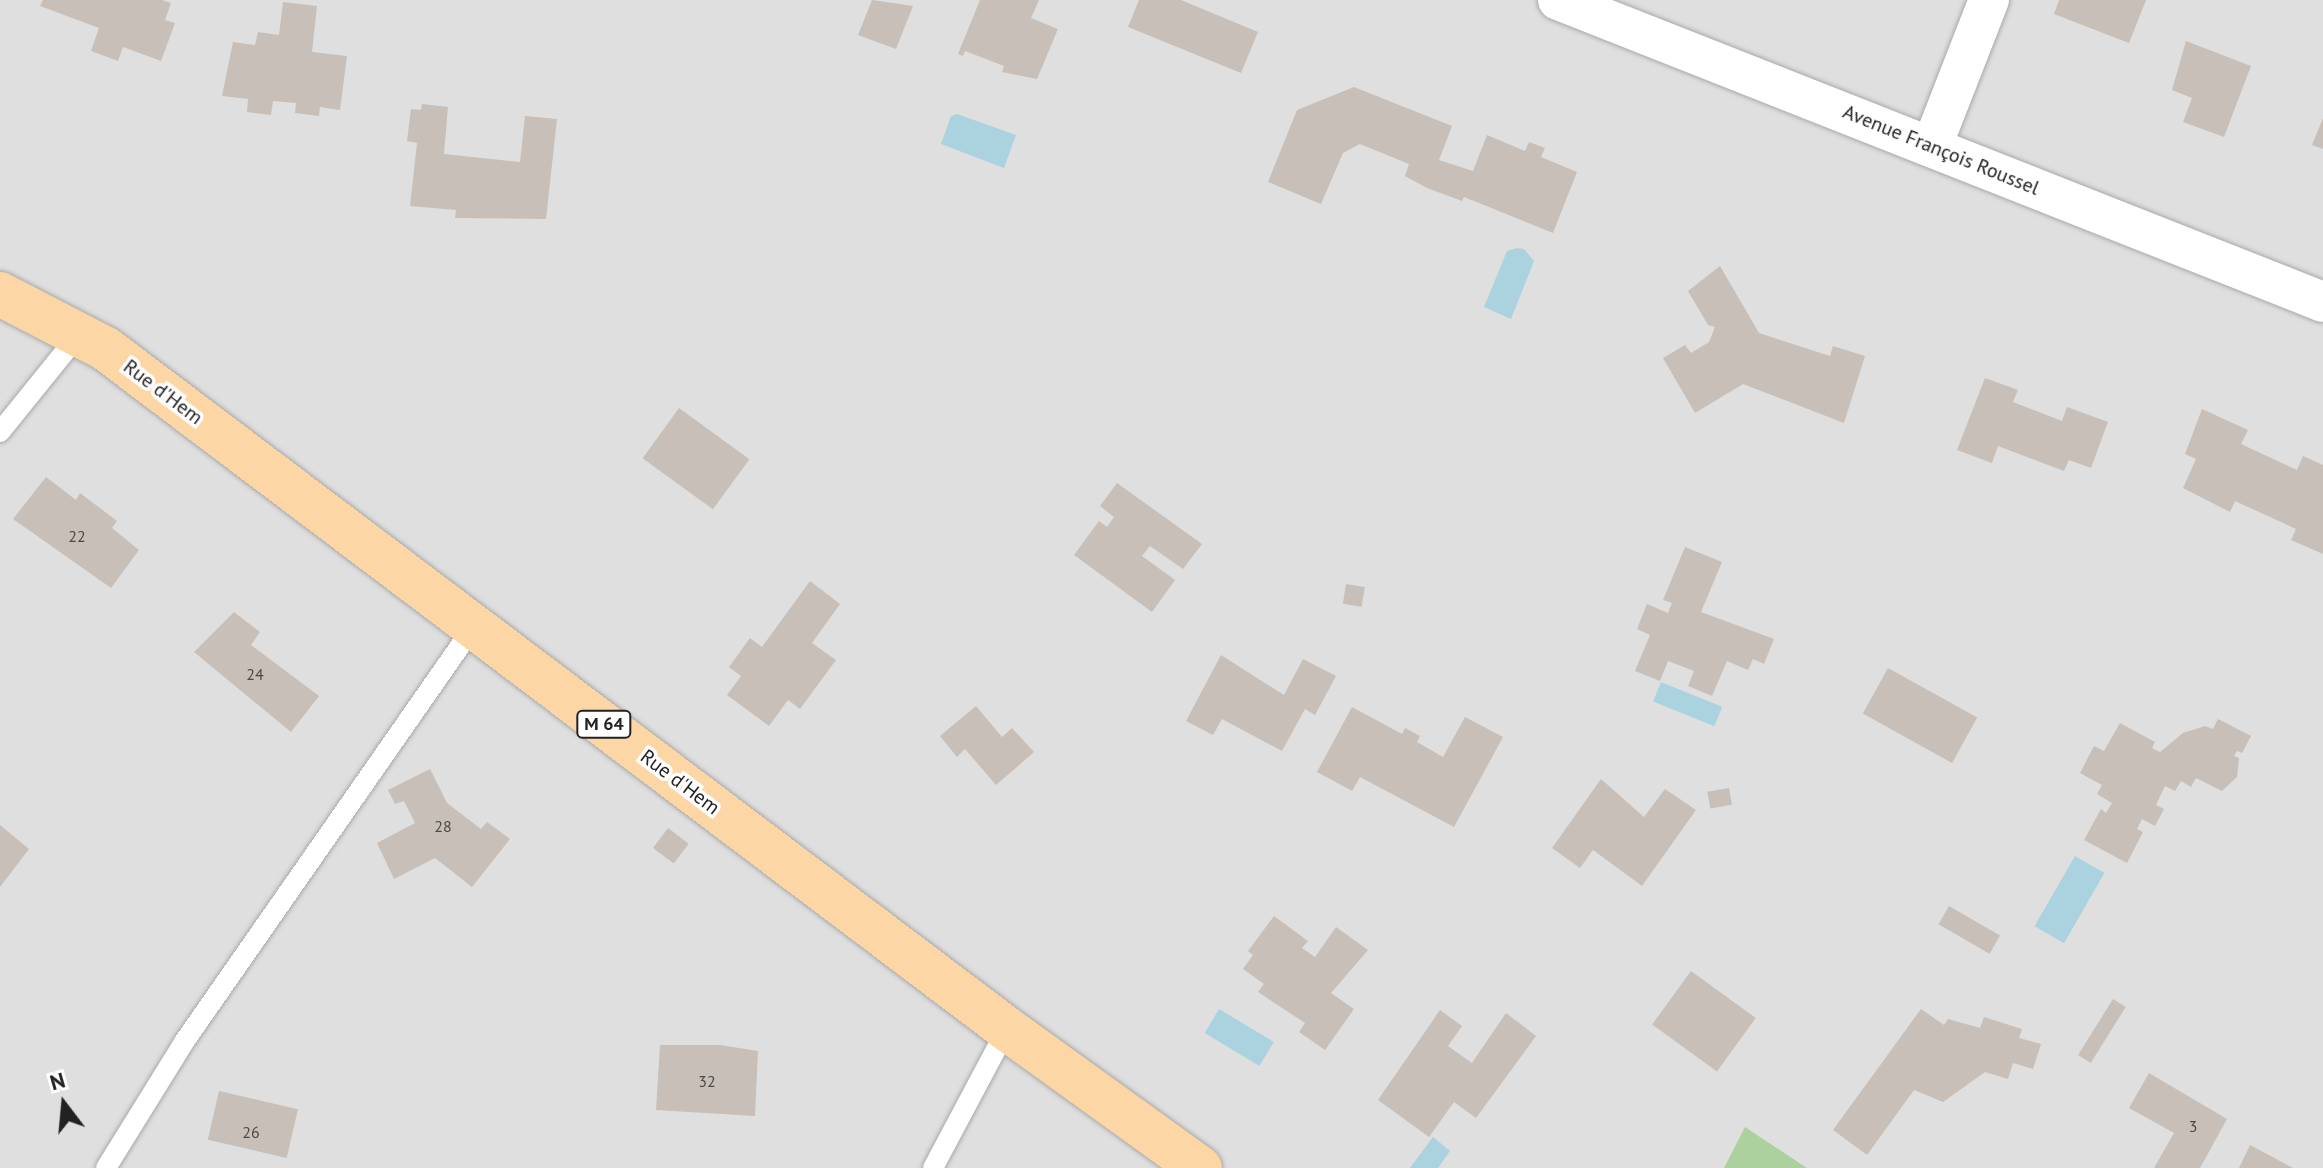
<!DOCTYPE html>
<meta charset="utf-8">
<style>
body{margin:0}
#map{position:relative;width:2323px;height:1168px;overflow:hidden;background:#f2efe9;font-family:"PT Sans",sans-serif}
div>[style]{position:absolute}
.residential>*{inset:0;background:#e0dfdf;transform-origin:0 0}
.forest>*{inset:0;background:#add19e}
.water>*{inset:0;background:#aad3df;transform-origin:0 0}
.building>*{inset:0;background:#c7bfb8;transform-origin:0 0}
.roads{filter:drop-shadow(0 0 2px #a9a9a9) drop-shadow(0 0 2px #a9a9a9)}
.service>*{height:20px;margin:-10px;padding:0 10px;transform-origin:10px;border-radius:10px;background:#fff}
.minor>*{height:40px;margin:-20px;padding:0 20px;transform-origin:20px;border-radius:20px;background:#fff}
.primary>*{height:44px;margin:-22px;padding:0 22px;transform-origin:22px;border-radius:22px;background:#fcd6a4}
span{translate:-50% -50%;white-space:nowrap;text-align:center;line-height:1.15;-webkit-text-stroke:7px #fff;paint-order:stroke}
.number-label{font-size:16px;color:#4b4948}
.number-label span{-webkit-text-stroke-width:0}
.shield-label span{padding:2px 6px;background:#fff;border:2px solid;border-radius:6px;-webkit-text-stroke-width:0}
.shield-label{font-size:18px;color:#222;font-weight:700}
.street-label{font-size:20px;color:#222}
.north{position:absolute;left:24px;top:1064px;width:80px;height:80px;-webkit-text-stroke:6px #fff;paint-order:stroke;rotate:344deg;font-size:22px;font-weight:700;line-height:32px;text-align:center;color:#222}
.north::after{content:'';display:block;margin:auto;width:28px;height:36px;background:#222;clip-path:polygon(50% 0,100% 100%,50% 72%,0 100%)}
</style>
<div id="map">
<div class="residential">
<div style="left:0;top:0;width:2323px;height:1168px"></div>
</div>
<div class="forest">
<div style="clip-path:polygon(1745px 1127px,1807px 1168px,1724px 1168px)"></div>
</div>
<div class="water">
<div style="clip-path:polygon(957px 114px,1016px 135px,1004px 168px,941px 144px,951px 116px)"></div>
<div style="clip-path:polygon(1517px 248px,1524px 249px,1534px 261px,1511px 319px,1484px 307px,1507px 251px)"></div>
<div style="left:1661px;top:682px;width:66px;height:21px;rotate:22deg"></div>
<div style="left:2075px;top:856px;width:34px;height:81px;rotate:30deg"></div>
<div style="left:1219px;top:1009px;width:64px;height:28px;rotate:31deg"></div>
<div style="clip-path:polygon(1433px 1137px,1450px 1151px,1438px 1168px,1410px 1168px)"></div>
</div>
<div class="building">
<div style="clip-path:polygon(43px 0,162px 0,171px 3px,165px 20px,175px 23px,161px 61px,123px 47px,118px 61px,91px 51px,99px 28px,40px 6px)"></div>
<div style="clip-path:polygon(872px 0,913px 6px,896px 49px,858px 35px)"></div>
<div style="clip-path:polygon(980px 0,1039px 0,1031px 18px,1058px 29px,1037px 79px,1002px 72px,1004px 66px,965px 51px,963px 56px,958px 54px)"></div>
<div style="clip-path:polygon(1139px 0,1181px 0,1258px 32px,1241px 73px,1128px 27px)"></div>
<div style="clip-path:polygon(2059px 0,2146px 0,2129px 43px,2054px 14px)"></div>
<div style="clip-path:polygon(283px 2px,317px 6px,312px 52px,347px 56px,340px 110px,320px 107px,319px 116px,295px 113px,296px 103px,273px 101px,271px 115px,247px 112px,248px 99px,222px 96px,233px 42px,255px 45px,258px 32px,279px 35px)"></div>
<div style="clip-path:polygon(2186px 41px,2251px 66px,2224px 137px,2183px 122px,2192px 98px,2172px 90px)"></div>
<div style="clip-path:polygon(1354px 87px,1452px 126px,1439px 160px,1473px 171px,1487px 135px,1525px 151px,1529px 142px,1545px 148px,1541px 157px,1577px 172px,1553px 233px,1464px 197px,1462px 201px,1427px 188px,1405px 176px,1409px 164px,1360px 144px,1343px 153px,1321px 204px,1268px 182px,1297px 110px)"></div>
<div style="clip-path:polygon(422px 104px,448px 107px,444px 154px,520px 162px,525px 116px,557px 119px,546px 219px,455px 218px,456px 210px,410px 206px,417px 143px,407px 141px,411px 109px,421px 110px)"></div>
<div style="clip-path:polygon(2323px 118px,2323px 149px,2312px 145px)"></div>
<div style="clip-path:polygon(1720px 266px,1759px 333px,1830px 356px,1833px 346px,1865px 356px,1844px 423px,1743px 384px,1695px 413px,1663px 358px,1685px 345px,1691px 353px,1709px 342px,1715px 327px,1708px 325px,1688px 291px)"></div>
<div style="clip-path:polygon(1985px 378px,2018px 390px,2013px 402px,2062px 421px,2067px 407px,2108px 422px,2091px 468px,2069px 460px,2064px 471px,1998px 446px,1992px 463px,1957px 450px)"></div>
<div style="left:679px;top:408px;width:87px;height:62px;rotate:36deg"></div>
<div style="clip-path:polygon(2202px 409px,2248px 430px,2241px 444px,2297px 470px,2303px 456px,2323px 465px,2323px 554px,2291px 540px,2296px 529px,2235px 501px,2230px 512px,2183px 488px,2196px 459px,2185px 454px)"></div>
<div style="clip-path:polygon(46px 477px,76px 500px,80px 493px,117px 521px,112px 528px,139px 550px,111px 588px,13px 519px)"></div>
<div style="clip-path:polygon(1117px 483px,1202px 544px,1183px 569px,1150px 546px,1142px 556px,1175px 580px,1152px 612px,1074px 555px,1099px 521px,1107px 527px,1114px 517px,1100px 506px)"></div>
<div style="clip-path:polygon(1685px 547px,1722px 562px,1701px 612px,1774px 639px,1764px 664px,1753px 659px,1748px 670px,1727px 661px,1712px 696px,1688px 686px,1694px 671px,1668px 661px,1660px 681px,1635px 671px,1650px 635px,1637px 629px,1647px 604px,1668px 613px,1672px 603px,1663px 600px)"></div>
<div style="clip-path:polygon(810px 581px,840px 604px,812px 643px,836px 660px,800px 709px,788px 700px,769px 726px,727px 695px,741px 676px,729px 667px,750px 638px,762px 647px)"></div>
<div style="left:1346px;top:584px;width:19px;height:20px;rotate:9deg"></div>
<div style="clip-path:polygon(234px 612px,260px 632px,251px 645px,319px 696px,291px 732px,194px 652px)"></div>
<div style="clip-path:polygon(1221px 655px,1284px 695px,1303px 659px,1336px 676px,1315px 715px,1305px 709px,1282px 751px,1222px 719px,1213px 735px,1186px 721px)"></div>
<div style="left:1888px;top:668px;width:102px;height:52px;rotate:29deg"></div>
<div style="clip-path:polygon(976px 706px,1002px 737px,1012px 728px,1034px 752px,996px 785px,965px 749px,957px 757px,940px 736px)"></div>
<div style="clip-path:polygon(1352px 707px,1402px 734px,1405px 728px,1420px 736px,1417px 742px,1443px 757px,1465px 717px,1503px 737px,1454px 827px,1360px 777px,1352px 791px,1317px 772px)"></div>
<div style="clip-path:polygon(2218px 719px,2251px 736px,2242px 753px,2237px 751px,2234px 756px,2239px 758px,2237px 777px,2222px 791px,2196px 778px,2191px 787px,2181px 781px,2175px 791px,2165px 786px,2156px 805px,2164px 809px,2155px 826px,2142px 819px,2137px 829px,2143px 832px,2127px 863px,2084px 840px,2101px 809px,2106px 813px,2112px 803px,2097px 794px,2102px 785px,2080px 773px,2094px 746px,2104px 751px,2120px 723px,2155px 742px,2152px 748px,2160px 752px,2183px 733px,2205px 726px,2213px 729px)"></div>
<div style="clip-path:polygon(430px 769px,447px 803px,481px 829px,487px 822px,510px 839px,472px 887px,435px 858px,394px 879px,377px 843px,415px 823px,404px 801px,395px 804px,388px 790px)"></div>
<div style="clip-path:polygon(1601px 779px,1644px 817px,1665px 789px,1696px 810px,1642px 886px,1593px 850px,1580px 868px,1552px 848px)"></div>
<div style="left:1729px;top:788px;width:17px;height:22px;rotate:80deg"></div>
<div style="clip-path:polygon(0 825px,29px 849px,0 887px)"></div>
<div style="left:668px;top:828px;width:26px;height:25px;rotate:37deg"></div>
<div style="left:1949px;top:906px;width:59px;height:21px;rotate:30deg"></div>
<div style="clip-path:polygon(1274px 916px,1308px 941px,1302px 948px,1315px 957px,1336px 927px,1368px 950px,1331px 993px,1354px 1009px,1325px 1050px,1299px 1032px,1305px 1023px,1258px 992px,1264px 984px,1243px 969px,1253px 955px,1248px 951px)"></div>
<div style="left:1691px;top:971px;width:80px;height:66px;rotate:36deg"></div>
<div style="left:2113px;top:999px;width:15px;height:66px;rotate:32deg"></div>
<div style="clip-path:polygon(1921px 1009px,1944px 1025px,1948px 1019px,1980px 1028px,1984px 1017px,2022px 1029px,2019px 1038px,2041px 1044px,2033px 1069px,2013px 1063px,2008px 1079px,1985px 1072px,1943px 1102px,1914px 1090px,1867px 1155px,1833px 1130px)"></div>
<div style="clip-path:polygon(1440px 1010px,1462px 1026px,1448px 1046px,1472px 1063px,1506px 1013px,1536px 1036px,1476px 1118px,1454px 1102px,1429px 1137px,1378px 1100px)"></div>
<div style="clip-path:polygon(660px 1045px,720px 1045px,758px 1051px,755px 1116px,656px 1110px)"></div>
<div style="clip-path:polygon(2149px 1073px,2227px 1119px,2200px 1168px,2154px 1168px,2174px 1133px,2129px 1108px)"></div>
<div style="left:219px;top:1091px;width:81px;height:50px;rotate:13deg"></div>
<div style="clip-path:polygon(2250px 1145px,2293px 1168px,2239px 1168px)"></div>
</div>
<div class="roads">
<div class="service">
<div style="left:0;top:432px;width:127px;rotate:-51.1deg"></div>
<div style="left:106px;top:1168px;width:148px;rotate:-58.2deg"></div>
<div style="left:184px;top:1042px;width:507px;rotate:-55.12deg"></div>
<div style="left:933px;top:1168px;width:157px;rotate:-62deg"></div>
</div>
<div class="minor">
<div style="left:1558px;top:0;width:822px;rotate:21.54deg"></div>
<div style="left:1932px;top:146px;width:157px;rotate:-68.7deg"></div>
</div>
<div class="primary">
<div style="left:0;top:294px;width:119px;rotate:27.4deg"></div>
<div style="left:106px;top:349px;width:1129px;rotate:37.04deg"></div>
<div style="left:1007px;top:1029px;width:238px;rotate:35.8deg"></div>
</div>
</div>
<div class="number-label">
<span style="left:77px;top:536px">22</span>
<span style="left:255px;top:674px">24</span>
<span style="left:443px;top:826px">28</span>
<span style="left:707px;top:1081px">32</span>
<span style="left:2193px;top:1126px">3</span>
<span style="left:251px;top:1132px">26</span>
</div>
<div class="shield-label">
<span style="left:604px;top:724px">M 64</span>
</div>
<div class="street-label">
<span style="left:1941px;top:150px;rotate:22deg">Avenue François Roussel</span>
<span style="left:163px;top:392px;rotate:37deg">Rue d'Hem</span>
<span style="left:680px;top:782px;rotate:37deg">Rue d'Hem</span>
</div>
<div class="north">N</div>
</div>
